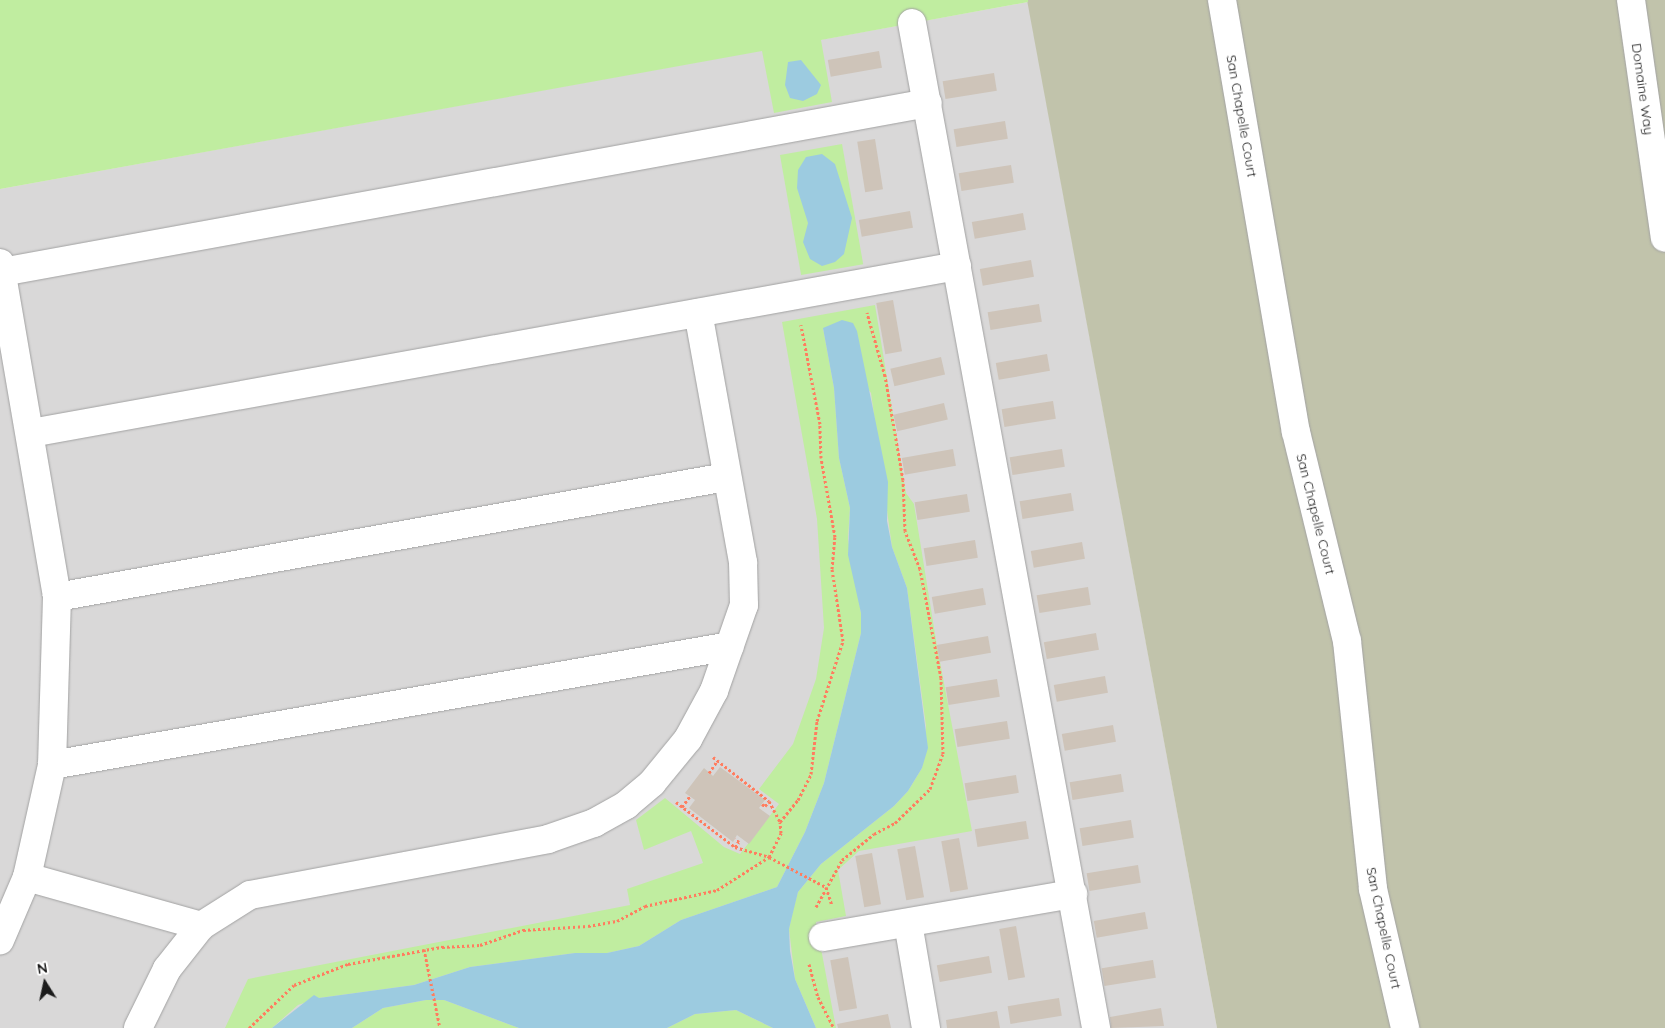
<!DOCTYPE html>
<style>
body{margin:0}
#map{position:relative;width:1665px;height:1028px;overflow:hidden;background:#eeeae0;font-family:Quicksand,sans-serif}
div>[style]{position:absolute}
.residential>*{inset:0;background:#d9d8d8}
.construction>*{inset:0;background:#c1c3ab}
.grass>*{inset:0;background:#c0eda0;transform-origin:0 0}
.water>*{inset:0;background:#9ccbe0}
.building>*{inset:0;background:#cec4b9;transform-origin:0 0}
.path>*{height:3px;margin-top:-1.5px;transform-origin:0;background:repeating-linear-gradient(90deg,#ff7d5f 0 2.5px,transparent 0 5px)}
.roads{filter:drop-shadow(0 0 1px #a2a2a2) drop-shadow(0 0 1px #a2a2a2)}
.minor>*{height:28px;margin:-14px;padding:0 14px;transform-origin:14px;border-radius:14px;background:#fff}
span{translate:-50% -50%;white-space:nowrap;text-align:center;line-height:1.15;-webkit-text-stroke:4px #fff;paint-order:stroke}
.street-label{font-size:14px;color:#1b1b1b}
.north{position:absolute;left:20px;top:958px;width:50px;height:50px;-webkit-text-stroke:4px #fff;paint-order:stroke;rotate:350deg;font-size:14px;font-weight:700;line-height:20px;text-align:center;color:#1b1b1b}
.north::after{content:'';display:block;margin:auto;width:18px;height:22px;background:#1b1b1b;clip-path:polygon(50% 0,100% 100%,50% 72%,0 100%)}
</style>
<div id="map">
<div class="residential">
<div style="clip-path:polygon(1028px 2px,1217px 1028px,0 1028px,0 189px)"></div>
</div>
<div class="construction">
<div style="clip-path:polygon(1027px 0,1665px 0,1665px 1028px,1217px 1028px)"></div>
</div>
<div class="grass">
<div style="clip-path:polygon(0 0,1028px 0,1028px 2px,821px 40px,832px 102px,774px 113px,762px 51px,0 189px)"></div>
<div style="left:842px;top:144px;width:122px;height:63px;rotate:80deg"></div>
<div style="clip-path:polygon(875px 305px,906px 493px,914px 504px,937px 646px,972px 831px,859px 851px,838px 870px,846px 916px,816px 922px,836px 1028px,816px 1028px,795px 979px,789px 929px,793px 910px,798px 892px,821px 864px,894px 806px,908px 791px,922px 768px,926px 726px,907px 588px,892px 547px,871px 393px,823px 328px,834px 388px,839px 458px,850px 508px,848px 539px,861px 613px,861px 633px,824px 783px,805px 832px,777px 887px,681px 920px,639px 946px,607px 953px,575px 953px,470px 967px,414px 985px,319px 998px,298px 1005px,272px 1028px,225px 1028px,248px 979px,630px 905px,627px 889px,703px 863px,691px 831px,644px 850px,636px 820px,665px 798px,724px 847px,740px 854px,779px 804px,759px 789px,793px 744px,816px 679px,824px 628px,817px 519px,782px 322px)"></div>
<div style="clip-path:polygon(426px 1000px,444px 1000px,519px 1028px,352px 1028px,383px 1008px)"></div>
<div style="clip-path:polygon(736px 1010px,773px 1028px,667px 1028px,695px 1014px)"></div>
</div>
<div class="water">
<div style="clip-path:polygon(801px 60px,821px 85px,817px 94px,803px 101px,790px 98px,785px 85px,788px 62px)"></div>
<div style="clip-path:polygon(822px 154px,835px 164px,852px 218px,844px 254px,835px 262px,822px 266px,810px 259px,803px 242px,808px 223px,797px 188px,798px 170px,806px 157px)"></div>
<div style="clip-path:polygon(842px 320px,853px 323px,857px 331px,888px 482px,887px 521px,892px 547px,907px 588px,928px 748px,922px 768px,908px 791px,894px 806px,821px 864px,798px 892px,789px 929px,790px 951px,795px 979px,816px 1028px,773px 1028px,736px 1010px,695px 1014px,667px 1028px,519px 1028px,444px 1000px,426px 1000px,383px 1008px,352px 1028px,272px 1028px,314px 995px,319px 998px,414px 985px,470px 967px,575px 953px,607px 953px,639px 946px,681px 920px,777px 887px,805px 832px,824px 783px,861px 633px,861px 613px,848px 555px,850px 508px,839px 458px,834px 388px,823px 328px)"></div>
</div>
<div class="building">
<div style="left:879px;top:51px;width:17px;height:52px;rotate:80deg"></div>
<div style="left:994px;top:73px;width:18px;height:52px;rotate:81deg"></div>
<div style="left:1005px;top:121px;width:18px;height:52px;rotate:81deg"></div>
<div style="left:875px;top:139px;width:51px;height:18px;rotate:81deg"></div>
<div style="left:1011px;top:165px;width:18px;height:53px;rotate:81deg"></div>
<div style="left:910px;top:211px;width:17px;height:52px;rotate:80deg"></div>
<div style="left:1023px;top:213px;width:17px;height:52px;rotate:80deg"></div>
<div style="left:1031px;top:260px;width:17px;height:52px;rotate:80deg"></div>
<div style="left:893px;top:300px;width:52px;height:17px;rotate:80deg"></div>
<div style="left:1039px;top:304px;width:18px;height:52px;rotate:81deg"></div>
<div style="left:1047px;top:354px;width:17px;height:52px;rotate:80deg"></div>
<div style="left:941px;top:357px;width:18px;height:52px;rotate:77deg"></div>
<div style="left:1053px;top:401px;width:18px;height:52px;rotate:81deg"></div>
<div style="left:944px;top:403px;width:17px;height:52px;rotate:77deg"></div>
<div style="left:953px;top:449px;width:17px;height:52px;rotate:80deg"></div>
<div style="left:1062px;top:449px;width:18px;height:53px;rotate:81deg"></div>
<div style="left:1071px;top:493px;width:18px;height:52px;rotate:81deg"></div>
<div style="left:967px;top:494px;width:18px;height:53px;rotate:81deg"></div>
<div style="left:975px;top:540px;width:18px;height:52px;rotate:81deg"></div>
<div style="left:1082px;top:542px;width:17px;height:52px;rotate:80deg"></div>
<div style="left:1088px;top:587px;width:18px;height:52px;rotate:81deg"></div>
<div style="left:983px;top:588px;width:17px;height:52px;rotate:80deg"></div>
<div style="left:1096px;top:633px;width:17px;height:53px;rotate:80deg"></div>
<div style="left:988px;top:636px;width:17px;height:52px;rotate:80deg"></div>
<div style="left:1105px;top:676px;width:17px;height:52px;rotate:80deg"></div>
<div style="left:997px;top:679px;width:18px;height:52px;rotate:81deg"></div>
<div style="left:1007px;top:721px;width:18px;height:53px;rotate:81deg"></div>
<div style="left:1113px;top:725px;width:17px;height:52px;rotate:80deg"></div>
<div style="clip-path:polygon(720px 767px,765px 800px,759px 808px,770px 816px,749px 844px,737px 835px,733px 842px,689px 808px,695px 800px,685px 793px,704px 768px,713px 776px)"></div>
<div style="left:1121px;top:774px;width:18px;height:52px;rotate:81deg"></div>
<div style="left:1016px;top:775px;width:18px;height:52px;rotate:81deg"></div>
<div style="left:1131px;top:820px;width:18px;height:52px;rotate:81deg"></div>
<div style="left:1026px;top:821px;width:18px;height:52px;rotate:81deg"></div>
<div style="left:959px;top:838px;width:52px;height:18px;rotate:80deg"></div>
<div style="left:915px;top:846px;width:52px;height:18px;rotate:80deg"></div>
<div style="left:872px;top:853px;width:52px;height:17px;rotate:80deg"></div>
<div style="left:1138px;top:865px;width:18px;height:52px;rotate:81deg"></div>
<div style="left:1145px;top:912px;width:17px;height:52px;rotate:80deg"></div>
<div style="left:1016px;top:926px;width:52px;height:17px;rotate:80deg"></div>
<div style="left:989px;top:956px;width:17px;height:53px;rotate:80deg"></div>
<div style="left:848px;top:957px;width:52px;height:18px;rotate:80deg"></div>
<div style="left:1153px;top:960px;width:18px;height:52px;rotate:81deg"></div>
<div style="left:1059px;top:998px;width:18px;height:52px;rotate:81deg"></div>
<div style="clip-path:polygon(1161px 1008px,1164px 1026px,1111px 1028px,1110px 1017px)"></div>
<div style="clip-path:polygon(997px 1011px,1000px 1028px,947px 1028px,946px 1020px)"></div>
<div style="clip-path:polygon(888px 1014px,891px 1028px,838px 1028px,837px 1024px)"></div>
</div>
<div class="path">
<div style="left:713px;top:757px;width:71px;rotate:38.2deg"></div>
<div style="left:769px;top:801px;width:24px;rotate:62deg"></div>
<div style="left:709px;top:773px;width:14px;rotate:-56deg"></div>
<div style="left:676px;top:802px;width:74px;rotate:37.3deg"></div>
<div style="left:735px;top:847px;width:35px;rotate:16deg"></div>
<div style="left:769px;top:857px;width:64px;rotate:27.8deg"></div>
<div style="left:826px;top:887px;width:19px;rotate:72deg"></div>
<div style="left:762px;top:804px;width:4px;rotate:34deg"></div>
<div style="left:765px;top:806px;width:6px;rotate:-51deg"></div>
<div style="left:682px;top:807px;width:14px;rotate:-54deg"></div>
<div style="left:735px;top:847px;width:6px;rotate:-51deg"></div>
<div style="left:739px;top:842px;width:5px;rotate:-143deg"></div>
<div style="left:816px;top:907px;width:54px;rotate:-61deg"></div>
<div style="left:842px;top:860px;width:41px;rotate:-39.1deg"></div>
<div style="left:874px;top:834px;width:24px;rotate:-28deg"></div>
<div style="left:895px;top:823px;width:49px;rotate:-44.2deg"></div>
<div style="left:930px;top:789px;width:37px;rotate:-70deg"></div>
<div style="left:943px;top:754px;width:76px;rotate:-91.5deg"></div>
<div style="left:941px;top:678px;width:111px;rotate:-100.9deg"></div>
<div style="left:920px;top:569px;width:41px;rotate:-111.5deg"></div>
<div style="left:905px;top:531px;width:51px;rotate:-92.2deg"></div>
<div style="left:903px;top:480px;width:106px;rotate:-99.8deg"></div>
<div style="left:885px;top:376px;width:66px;rotate:-105.9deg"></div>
<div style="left:424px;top:949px;width:81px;rotate:78.6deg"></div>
<div style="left:809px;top:964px;width:34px;rotate:75deg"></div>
<div style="left:818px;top:997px;width:35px;rotate:63deg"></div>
<div style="left:249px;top:1028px;width:62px;rotate:-43.7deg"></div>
<div style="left:294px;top:985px;width:58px;rotate:-21.3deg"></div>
<div style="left:348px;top:964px;width:96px;rotate:-10.3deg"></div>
<div style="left:442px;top:947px;width:38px;rotate:-3deg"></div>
<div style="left:480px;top:945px;width:46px;rotate:-19.2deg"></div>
<div style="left:523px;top:930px;width:65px;rotate:-3.5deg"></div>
<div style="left:588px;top:926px;width:29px;rotate:-10deg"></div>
<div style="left:617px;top:921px;width:32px;rotate:-28deg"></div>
<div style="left:645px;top:906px;width:74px;rotate:-12.5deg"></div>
<div style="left:717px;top:890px;width:62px;rotate:-32.4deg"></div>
<div style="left:769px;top:857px;width:27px;rotate:-63deg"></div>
<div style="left:781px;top:833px;width:11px;rotate:-95deg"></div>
<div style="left:780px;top:822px;width:28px;rotate:-51deg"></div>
<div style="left:798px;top:800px;width:29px;rotate:-63deg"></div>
<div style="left:811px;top:774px;width:53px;rotate:-83.5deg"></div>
<div style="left:817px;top:721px;width:84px;rotate:-72deg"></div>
<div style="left:843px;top:641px;width:73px;rotate:-98.7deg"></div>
<div style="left:832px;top:569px;width:32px;rotate:-85deg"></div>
<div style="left:835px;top:537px;width:80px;rotate:-100deg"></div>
<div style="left:821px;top:458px;width:34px;rotate:-92deg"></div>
<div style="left:820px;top:424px;width:101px;rotate:-100.9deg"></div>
</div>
<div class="roads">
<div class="minor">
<div style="left:1222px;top:0;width:438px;rotate:80.3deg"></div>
<div style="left:1296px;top:432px;width:215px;rotate:76.3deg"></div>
<div style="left:1347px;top:641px;width:249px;rotate:84deg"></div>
<div style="left:1373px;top:889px;width:143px;rotate:77deg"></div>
<div style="left:1631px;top:0;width:240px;rotate:81.9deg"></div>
<div style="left:912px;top:23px;width:1022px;rotate:79.62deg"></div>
<div style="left:0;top:263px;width:339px;rotate:80.3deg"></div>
<div style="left:57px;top:597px;width:168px;rotate:91.7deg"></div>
<div style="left:52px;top:765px;width:115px;rotate:102.6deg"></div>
<div style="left:27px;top:877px;width:69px;rotate:113.2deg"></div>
<div style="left:2px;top:272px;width:941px;rotate:-10.34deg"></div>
<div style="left:31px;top:433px;width:941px;rotate:-10.22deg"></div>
<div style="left:57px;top:597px;width:680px;rotate:-10.17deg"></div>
<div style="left:52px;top:765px;width:688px;rotate:-9.95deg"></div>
<div style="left:27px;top:877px;width:181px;rotate:15.7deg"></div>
<div style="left:908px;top:923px;width:107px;rotate:80.3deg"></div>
<div style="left:823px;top:937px;width:254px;rotate:-9.8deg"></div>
<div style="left:138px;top:1028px;width:66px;rotate:-63.8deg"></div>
<div style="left:167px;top:969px;width:55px;rotate:-51.7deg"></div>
<div style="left:201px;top:926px;width:58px;rotate:-32.3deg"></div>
<div style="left:250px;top:895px;width:303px;rotate:-10.6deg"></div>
<div style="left:548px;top:839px;width:49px;rotate:-19.2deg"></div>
<div style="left:594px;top:823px;width:37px;rotate:-29deg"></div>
<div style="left:626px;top:805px;width:34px;rotate:-40deg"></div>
<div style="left:652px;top:783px;width:57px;rotate:-50.7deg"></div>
<div style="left:688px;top:739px;width:55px;rotate:-61.6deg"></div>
<div style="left:714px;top:691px;width:91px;rotate:-70.8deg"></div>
<div style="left:744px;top:605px;width:43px;rotate:-91.3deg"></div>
<div style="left:743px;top:562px;width:253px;rotate:-100.2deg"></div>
</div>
</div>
<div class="street-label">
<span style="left:1643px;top:89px;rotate:82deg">Domaine Way</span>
<span style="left:1242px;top:116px;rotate:80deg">San Chapelle Court</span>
<span style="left:1316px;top:514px;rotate:76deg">San Chapelle Court</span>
<span style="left:1384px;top:928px;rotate:78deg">San Chapelle Court</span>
</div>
<div class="north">N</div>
</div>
